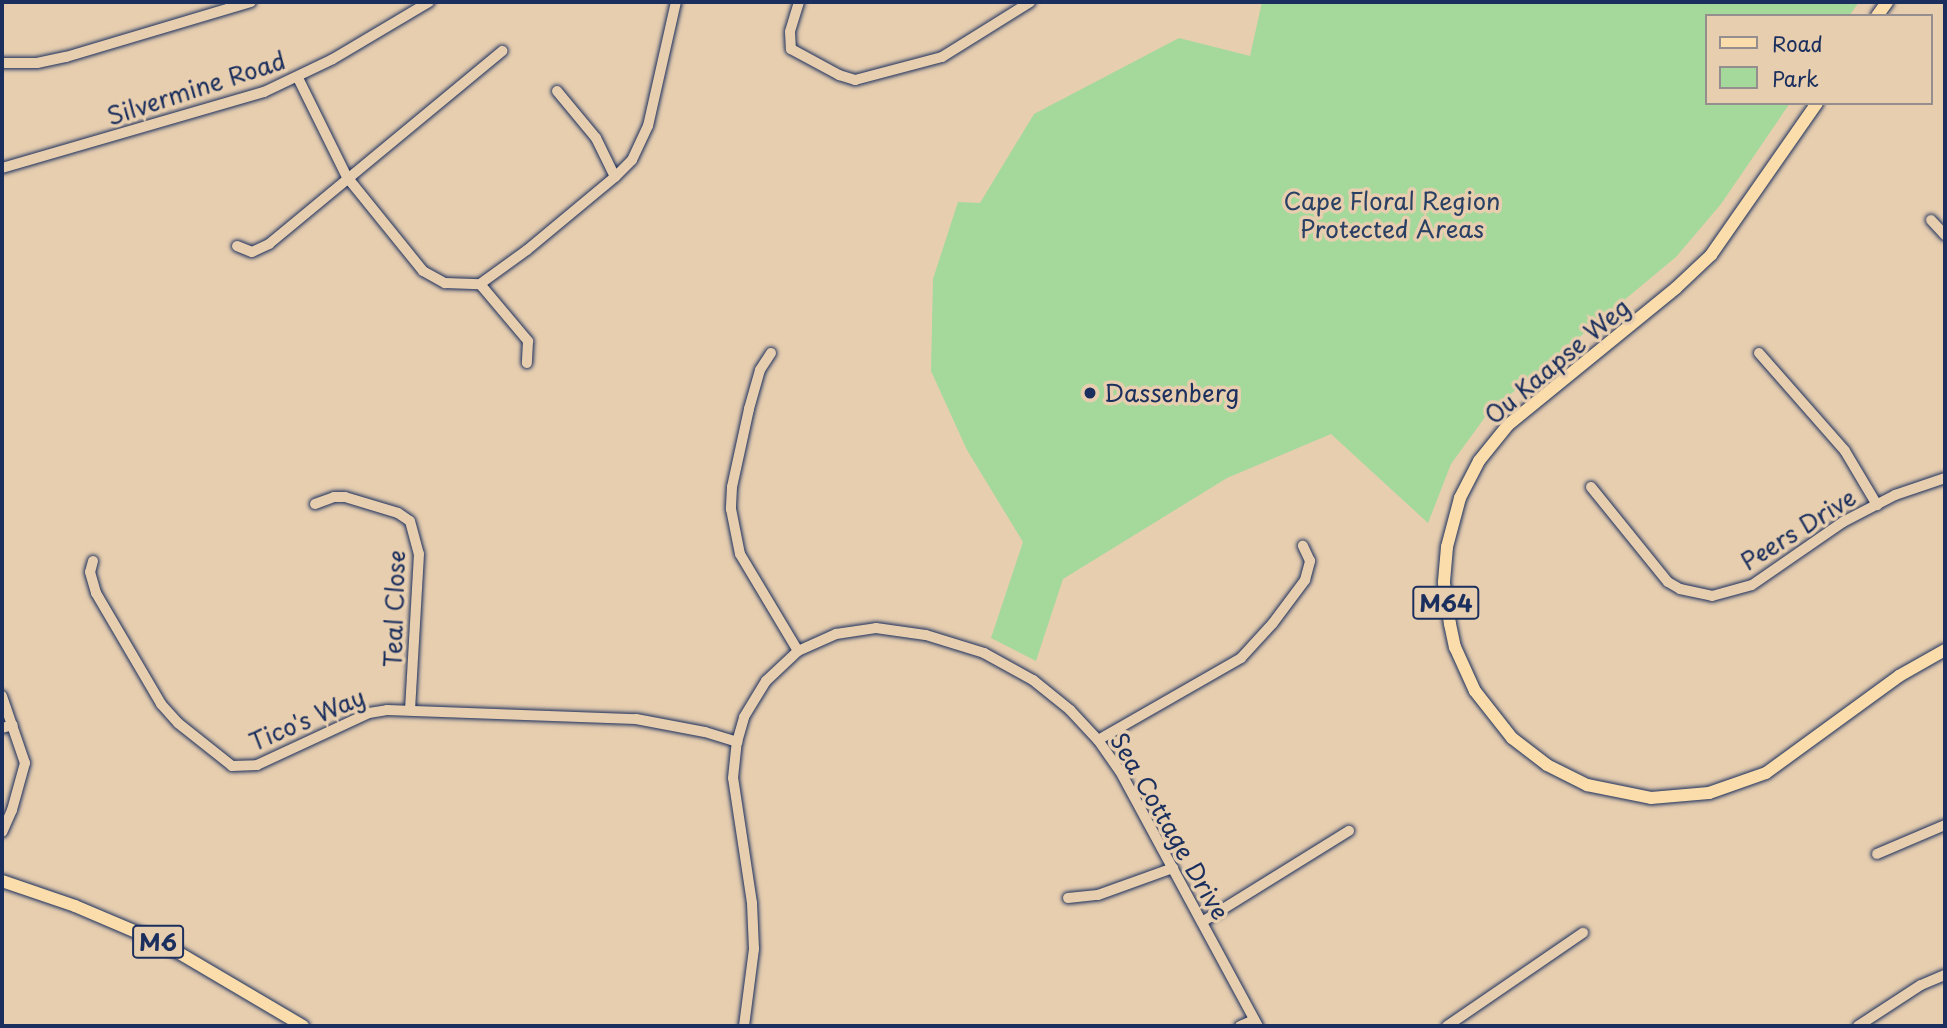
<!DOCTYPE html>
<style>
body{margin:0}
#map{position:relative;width:1947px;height:1028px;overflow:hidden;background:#e7ceaf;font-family:"Playpen Sans",sans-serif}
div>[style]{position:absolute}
.green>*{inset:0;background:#a4d99b}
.roads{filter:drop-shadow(0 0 2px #1b2f5e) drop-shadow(0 0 2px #1b2f5e)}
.minor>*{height:10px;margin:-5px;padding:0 5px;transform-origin:5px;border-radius:5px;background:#e7ceaf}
.major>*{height:12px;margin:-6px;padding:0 6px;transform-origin:6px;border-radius:6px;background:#faddab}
.dots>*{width:19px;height:19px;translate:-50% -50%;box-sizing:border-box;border:4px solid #e7ceaf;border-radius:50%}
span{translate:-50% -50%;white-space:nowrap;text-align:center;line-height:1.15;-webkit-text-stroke:7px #e7ceaf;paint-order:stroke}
.shield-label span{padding:2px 5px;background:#e7ceaf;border:2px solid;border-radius:5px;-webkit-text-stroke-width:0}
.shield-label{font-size:23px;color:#1b2f5e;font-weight:700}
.street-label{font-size:24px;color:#1b2f5e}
.park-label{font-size:24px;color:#294064}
.poi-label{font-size:24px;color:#1b2f5e}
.left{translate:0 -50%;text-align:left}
.frame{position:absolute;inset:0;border:4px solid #1b2f5e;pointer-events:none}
.legend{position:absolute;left:1705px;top:14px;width:228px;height:91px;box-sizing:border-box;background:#e7ceaf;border:2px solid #958e8f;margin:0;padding:9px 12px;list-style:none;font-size:21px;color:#1b2f5e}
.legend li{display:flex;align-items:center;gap:14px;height:35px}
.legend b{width:35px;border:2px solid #958e8f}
</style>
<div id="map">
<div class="green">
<div style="clip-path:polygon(1262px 2px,1859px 2px,1849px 16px,1707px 16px,1707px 103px,1790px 103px,1721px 204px,1676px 257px,1488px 413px,1451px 464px,1428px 523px,1331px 434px,1227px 478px,1063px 579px,1036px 661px,991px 638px,1023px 542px,967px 450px,931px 371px,933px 279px,958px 202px,980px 203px,1034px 114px,1179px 38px,1250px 56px)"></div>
</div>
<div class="roads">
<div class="minor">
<div style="left:799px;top:2px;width:31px;rotate:107deg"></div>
<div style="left:790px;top:32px;width:17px;rotate:87deg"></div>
<div style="left:791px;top:49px;width:55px;rotate:28.4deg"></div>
<div style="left:839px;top:75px;width:17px;rotate:17deg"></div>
<div style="left:855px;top:80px;width:90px;rotate:-14.8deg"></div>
<div style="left:942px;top:57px;width:104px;rotate:-32deg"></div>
<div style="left:2px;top:63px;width:35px"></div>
<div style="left:37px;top:63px;width:30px;rotate:-12deg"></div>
<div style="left:66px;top:57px;width:193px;rotate:-16.6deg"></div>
<div style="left:298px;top:78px;width:110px;rotate:63.7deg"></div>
<div style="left:347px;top:177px;width:121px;rotate:51deg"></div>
<div style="left:423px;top:271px;width:25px;rotate:29deg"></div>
<div style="left:445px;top:283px;width:35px;rotate:2deg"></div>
<div style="left:480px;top:284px;width:58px;rotate:-35.9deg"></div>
<div style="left:527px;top:250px;width:114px;rotate:-39.7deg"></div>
<div style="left:615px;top:177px;width:24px;rotate:-45deg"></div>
<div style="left:632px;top:160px;width:38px;rotate:-65deg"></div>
<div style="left:648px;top:126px;width:127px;rotate:-77.3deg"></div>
<div style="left:557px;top:91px;width:61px;rotate:50.3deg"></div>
<div style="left:596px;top:138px;width:43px;rotate:64deg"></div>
<div style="left:2px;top:168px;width:273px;rotate:-16.2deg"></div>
<div style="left:264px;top:92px;width:76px;rotate:-25.6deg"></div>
<div style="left:333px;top:59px;width:112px;rotate:-30.7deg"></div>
<div style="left:1931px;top:220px;width:21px;rotate:47deg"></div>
<div style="left:237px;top:246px;width:16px;rotate:22deg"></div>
<div style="left:252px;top:252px;width:19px;rotate:-25deg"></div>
<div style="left:269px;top:244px;width:303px;rotate:-39.6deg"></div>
<div style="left:480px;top:284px;width:75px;rotate:49.9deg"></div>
<div style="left:528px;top:341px;width:22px;rotate:93deg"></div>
<div style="left:771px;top:353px;width:20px;rotate:123deg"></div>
<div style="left:760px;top:370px;width:41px;rotate:105.8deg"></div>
<div style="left:749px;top:409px;width:80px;rotate:102.3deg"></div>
<div style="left:732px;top:487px;width:22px;rotate:93deg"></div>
<div style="left:731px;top:509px;width:46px;rotate:78.7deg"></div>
<div style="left:740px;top:554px;width:113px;rotate:59.1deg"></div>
<div style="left:1759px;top:353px;width:130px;rotate:48.7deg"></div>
<div style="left:1845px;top:451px;width:63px;rotate:59.3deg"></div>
<div style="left:1591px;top:487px;width:122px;rotate:51deg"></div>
<div style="left:1668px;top:582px;width:14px;rotate:30deg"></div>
<div style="left:1680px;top:589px;width:33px;rotate:12deg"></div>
<div style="left:1712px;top:596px;width:41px;rotate:-15.4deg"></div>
<div style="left:1752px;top:585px;width:111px;rotate:-34.7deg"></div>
<div style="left:1843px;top:522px;width:59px;rotate:-27.4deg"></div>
<div style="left:1895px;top:495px;width:53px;rotate:-18.8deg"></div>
<div style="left:315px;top:504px;width:20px;rotate:-20deg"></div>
<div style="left:334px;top:497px;width:11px"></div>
<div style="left:345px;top:497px;width:55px;rotate:16.8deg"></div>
<div style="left:398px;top:513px;width:14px;rotate:34deg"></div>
<div style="left:410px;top:521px;width:34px;rotate:75deg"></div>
<div style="left:419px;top:554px;width:156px;rotate:93.3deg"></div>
<div style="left:93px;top:561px;width:11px;rotate:105deg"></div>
<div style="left:90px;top:572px;width:22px;rotate:74deg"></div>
<div style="left:96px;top:593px;width:129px;rotate:59.6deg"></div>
<div style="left:161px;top:704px;width:25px;rotate:48deg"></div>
<div style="left:178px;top:723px;width:69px;rotate:38.5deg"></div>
<div style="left:232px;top:766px;width:25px;rotate:-2deg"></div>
<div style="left:257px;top:765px;width:123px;rotate:-24.9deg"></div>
<div style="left:369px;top:713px;width:18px;rotate:-9deg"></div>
<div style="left:387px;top:710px;width:249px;rotate:2.1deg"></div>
<div style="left:636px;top:719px;width:70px;rotate:10.7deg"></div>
<div style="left:705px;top:732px;width:34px;rotate:17deg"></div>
<div style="left:2px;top:696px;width:71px;rotate:71.1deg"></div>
<div style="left:25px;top:763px;width:49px;rotate:105.5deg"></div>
<div style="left:12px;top:810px;width:24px;rotate:114deg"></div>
<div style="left:2px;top:728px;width:11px;rotate:-15deg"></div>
<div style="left:1098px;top:740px;width:165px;rotate:-29.8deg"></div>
<div style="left:1241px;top:658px;width:47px;rotate:-47.6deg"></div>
<div style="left:1273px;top:623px;width:54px;rotate:-53.3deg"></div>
<div style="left:1305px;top:580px;width:20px;rotate:-75deg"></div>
<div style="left:1310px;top:561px;width:17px;rotate:-115deg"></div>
<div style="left:1877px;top:854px;width:74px;rotate:-23.1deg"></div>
<div style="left:1068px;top:898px;width:30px;rotate:-6deg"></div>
<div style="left:1098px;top:895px;width:80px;rotate:-19.8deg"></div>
<div style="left:1202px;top:922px;width:173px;rotate:-31.8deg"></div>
<div style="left:744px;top:1026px;width:78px;rotate:-82.6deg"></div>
<div style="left:754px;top:949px;width:46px;rotate:-92.5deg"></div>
<div style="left:752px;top:903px;width:126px;rotate:-98.6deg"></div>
<div style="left:733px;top:778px;width:36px;rotate:-84deg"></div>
<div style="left:737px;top:742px;width:26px;rotate:-74deg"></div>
<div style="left:744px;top:717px;width:42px;rotate:-58.6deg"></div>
<div style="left:766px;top:681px;width:44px;rotate:-43.2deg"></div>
<div style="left:798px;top:651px;width:42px;rotate:-24.1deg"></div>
<div style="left:836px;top:634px;width:40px;rotate:-8.5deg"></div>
<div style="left:876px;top:628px;width:50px;rotate:8deg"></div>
<div style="left:926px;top:635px;width:61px;rotate:17.2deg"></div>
<div style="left:984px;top:653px;width:56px;rotate:28.9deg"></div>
<div style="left:1033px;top:680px;width:48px;rotate:39deg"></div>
<div style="left:1070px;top:710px;width:41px;rotate:47deg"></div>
<div style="left:1098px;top:740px;width:38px;rotate:55deg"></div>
<div style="left:1120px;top:771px;width:290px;rotate:61.6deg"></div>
<div style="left:1240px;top:1026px;width:15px;rotate:-23deg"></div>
<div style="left:1447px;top:1026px;width:165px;rotate:-34.4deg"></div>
<div style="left:1858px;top:1026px;width:75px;rotate:-33.1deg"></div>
<div style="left:1921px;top:985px;width:26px;rotate:-23deg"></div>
</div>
<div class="major">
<div style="left:1877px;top:16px;width:17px;rotate:-54deg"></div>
<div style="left:1817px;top:103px;width:185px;rotate:124.9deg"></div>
<div style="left:1711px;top:255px;width:48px;rotate:136.7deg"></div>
<div style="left:1676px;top:288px;width:217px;rotate:140.8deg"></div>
<div style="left:1508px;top:425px;width:46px;rotate:128.9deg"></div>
<div style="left:1479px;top:461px;width:42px;rotate:117.2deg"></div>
<div style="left:1460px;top:498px;width:51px;rotate:104.9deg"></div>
<div style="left:1447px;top:547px;width:36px;rotate:95deg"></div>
<div style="left:1444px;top:583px;width:41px;rotate:81.7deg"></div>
<div style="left:1450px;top:624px;width:24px;rotate:78deg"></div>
<div style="left:1455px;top:647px;width:48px;rotate:65.6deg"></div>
<div style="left:1475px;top:691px;width:60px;rotate:51.8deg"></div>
<div style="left:1512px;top:738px;width:44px;rotate:37.6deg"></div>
<div style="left:1547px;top:765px;width:45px;rotate:26.6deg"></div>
<div style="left:1587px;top:785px;width:65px;rotate:11.5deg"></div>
<div style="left:1651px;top:798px;width:58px;rotate:-4.9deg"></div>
<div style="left:1709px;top:793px;width:60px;rotate:-19.3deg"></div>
<div style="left:1766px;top:773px;width:165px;rotate:-36.1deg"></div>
<div style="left:1899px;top:676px;width:53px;rotate:-29.5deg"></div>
<div style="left:2px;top:881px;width:77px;rotate:18.9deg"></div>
<div style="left:75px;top:906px;width:72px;rotate:23deg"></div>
<div style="left:141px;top:934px;width:42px;rotate:26.6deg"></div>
<div style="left:179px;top:953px;width:144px;rotate:30.5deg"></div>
</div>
</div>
<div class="dots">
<div style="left:1090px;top:393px;background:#1b2f5e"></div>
</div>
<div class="shield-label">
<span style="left:1446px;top:603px">M64</span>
<span style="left:158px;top:942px">M6</span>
</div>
<div class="street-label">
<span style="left:196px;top:88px;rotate:-18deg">Silvermine Road</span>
<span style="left:1557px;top:361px;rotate:-40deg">Ou Kaapse Weg</span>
<span style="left:1798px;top:529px;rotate:-32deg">Peers Drive</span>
<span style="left:394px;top:609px;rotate:-88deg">Teal Close</span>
<span style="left:307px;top:719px;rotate:-23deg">Tico's Way</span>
<span style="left:1170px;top:826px;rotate:60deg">Sea Cottage Drive</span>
</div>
<div class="park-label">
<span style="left:1392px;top:215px">Cape Floral Region<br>Protected Areas</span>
</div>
<div class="poi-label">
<span class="left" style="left:1104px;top:393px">Dassenberg</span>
</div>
<div class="frame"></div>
<ul class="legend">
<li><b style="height:9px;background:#faddab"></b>Road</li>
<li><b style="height:19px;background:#a4d99b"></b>Park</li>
</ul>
</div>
